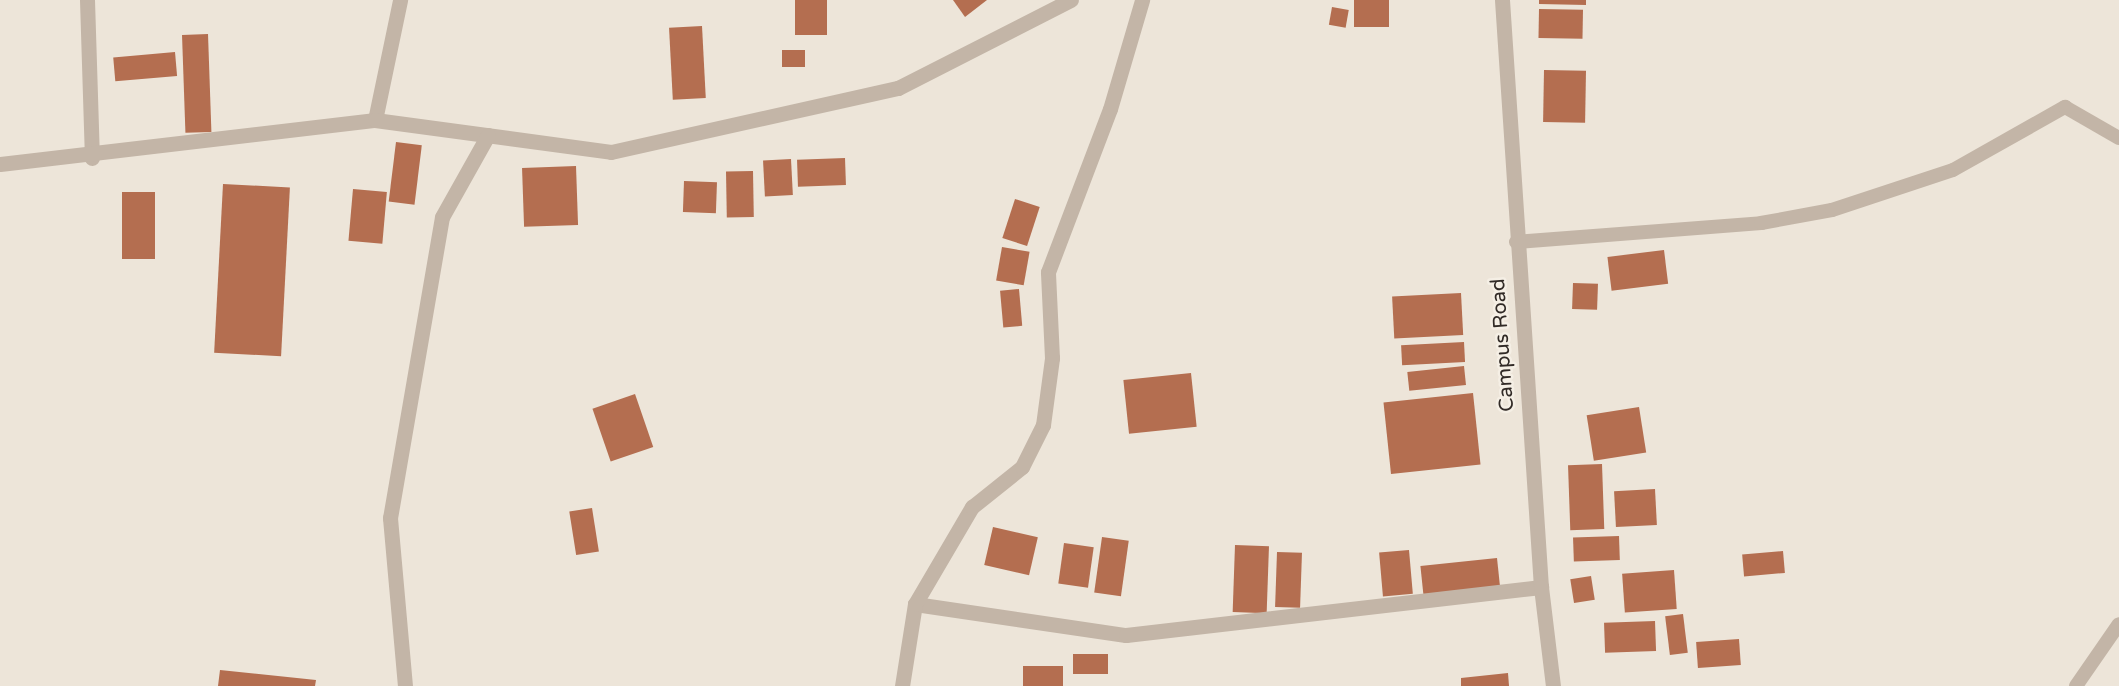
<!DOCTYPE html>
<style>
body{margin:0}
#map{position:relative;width:2119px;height:686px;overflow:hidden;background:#ede5d9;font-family:"Varela Round",sans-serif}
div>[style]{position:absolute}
.building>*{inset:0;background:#b46e50;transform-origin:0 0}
.service>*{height:14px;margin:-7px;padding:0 7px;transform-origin:7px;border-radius:7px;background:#c3b5a7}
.minor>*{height:15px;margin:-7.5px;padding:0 7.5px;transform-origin:7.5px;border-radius:7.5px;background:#c3b5a7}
.tertiary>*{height:15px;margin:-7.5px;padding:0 7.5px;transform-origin:7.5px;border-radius:7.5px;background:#c3b5a7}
span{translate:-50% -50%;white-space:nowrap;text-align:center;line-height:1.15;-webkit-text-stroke:5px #f5efe5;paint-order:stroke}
.street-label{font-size:20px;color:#312a26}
</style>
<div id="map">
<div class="building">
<div style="left:795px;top:0;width:32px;height:35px"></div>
<div style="clip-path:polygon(953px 0,987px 0,965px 17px)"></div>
<div style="left:1354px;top:0;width:35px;height:27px"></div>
<div style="clip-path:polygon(1539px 0,1586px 0,1586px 5px,1539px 4px)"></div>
<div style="left:1332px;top:7px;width:17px;height:18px;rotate:10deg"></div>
<div style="left:1539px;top:9px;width:44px;height:29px;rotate:1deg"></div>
<div style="left:702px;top:26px;width:72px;height:33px;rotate:87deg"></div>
<div style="left:208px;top:34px;width:98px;height:26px;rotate:88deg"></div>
<div style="left:782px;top:50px;width:23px;height:17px"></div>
<div style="left:175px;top:52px;width:24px;height:62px;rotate:85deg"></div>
<div style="left:1544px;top:70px;width:42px;height:52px;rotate:1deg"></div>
<div style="left:396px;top:142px;width:26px;height:60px;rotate:7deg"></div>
<div style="left:845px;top:158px;width:27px;height:48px;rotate:88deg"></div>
<div style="left:791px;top:159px;width:36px;height:28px;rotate:87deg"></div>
<div style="left:576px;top:166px;width:59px;height:54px;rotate:88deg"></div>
<div style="left:753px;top:171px;width:46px;height:27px;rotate:89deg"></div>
<div style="left:684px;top:181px;width:33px;height:31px;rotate:2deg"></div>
<div style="left:223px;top:184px;width:67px;height:169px;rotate:3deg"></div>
<div style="left:353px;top:189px;width:34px;height:52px;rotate:5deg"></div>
<div style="left:122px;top:192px;width:33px;height:67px"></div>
<div style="left:1015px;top:199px;width:26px;height:41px;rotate:18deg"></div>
<div style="left:1002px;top:247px;width:28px;height:34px;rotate:10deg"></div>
<div style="left:1664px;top:250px;width:34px;height:57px;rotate:83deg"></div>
<div style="left:1573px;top:283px;width:25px;height:26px;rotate:2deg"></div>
<div style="left:1019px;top:289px;width:37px;height:19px;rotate:85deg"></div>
<div style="left:1461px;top:293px;width:42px;height:69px;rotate:87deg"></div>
<div style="left:1464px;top:342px;width:20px;height:63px;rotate:87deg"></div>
<div style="left:1464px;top:366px;width:19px;height:57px;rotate:84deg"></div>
<div style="left:1191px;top:373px;width:54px;height:68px;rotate:84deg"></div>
<div style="left:1473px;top:393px;width:72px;height:90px;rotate:84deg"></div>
<div style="left:635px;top:394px;width:56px;height:45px;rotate:71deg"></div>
<div style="left:1639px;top:407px;width:46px;height:53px;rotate:81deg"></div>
<div style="left:1602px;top:464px;width:65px;height:34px;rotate:88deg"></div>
<div style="left:1655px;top:489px;width:36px;height:41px;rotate:87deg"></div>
<div style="left:592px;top:508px;width:44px;height:23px;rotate:81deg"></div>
<div style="left:993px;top:527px;width:46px;height:39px;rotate:13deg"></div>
<div style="left:1619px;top:536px;width:24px;height:46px;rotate:88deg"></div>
<div style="left:1102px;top:537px;width:27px;height:56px;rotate:8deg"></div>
<div style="left:1064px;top:543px;width:30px;height:41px;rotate:8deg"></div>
<div style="left:1235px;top:545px;width:34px;height:67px;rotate:2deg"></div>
<div style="left:1409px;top:550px;width:44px;height:30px;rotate:85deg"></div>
<div style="left:1783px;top:551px;width:22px;height:41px;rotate:85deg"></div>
<div style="left:1277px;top:552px;width:25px;height:55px;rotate:2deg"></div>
<div style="left:1497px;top:558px;width:29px;height:77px;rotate:84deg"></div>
<div style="left:1674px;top:570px;width:39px;height:52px;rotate:86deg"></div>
<div style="left:1591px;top:576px;width:24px;height:21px;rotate:81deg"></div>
<div style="left:1683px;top:614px;width:39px;height:18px;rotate:83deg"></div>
<div style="left:1655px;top:621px;width:30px;height:51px;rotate:88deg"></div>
<div style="left:1739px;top:639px;width:26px;height:43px;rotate:86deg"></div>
<div style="left:1073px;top:654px;width:35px;height:20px"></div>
<div style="left:1023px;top:666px;width:40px;height:20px"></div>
<div style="clip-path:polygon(220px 670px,316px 680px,315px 686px,218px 686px)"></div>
<div style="clip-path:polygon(1508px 673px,1509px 686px,1461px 686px,1461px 678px)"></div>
</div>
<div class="service">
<div style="left:1516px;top:242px;width:246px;rotate:-4.4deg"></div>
<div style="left:1761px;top:223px;width:72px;rotate:-10.4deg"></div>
<div style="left:1832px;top:210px;width:127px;rotate:-18.3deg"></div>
<div style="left:1953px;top:170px;width:129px;rotate:-29.4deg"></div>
<div style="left:2065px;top:107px;width:62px;rotate:29.9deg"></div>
<div style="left:2076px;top:686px;width:75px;rotate:-55.3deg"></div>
</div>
<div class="minor">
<div style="left:87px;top:0;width:158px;rotate:88.2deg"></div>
<div style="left:375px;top:120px;width:123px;rotate:-78.2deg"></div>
<div style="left:0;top:164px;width:378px;rotate:-6.7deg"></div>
<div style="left:375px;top:120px;width:238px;rotate:7.7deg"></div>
<div style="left:611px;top:152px;width:294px;rotate:-12.6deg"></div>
<div style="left:898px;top:88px;width:194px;rotate:-27deg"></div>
<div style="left:915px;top:604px;width:213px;rotate:8.4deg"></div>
<div style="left:1126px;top:635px;width:418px;rotate:-6.6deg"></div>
<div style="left:405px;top:686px;width:169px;rotate:-95.1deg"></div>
<div style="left:390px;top:518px;width:305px;rotate:-80.2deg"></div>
<div style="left:442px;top:217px;width:94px;rotate:-60.7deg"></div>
<div style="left:902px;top:686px;width:83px;rotate:-81deg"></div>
<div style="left:915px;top:604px;width:113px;rotate:-59.6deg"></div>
<div style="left:972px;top:507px;width:64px;rotate:-38.7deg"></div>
<div style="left:1022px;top:467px;width:47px;rotate:-63.4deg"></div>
<div style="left:1043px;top:425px;width:68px;rotate:-82.3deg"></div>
<div style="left:1052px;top:358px;width:86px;rotate:-92.7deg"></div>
<div style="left:1048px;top:272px;width:174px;rotate:-69.2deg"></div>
<div style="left:1110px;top:109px;width:114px;rotate:-73.6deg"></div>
</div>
<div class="tertiary">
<div style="left:1502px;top:0;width:588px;rotate:86.2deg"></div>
<div style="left:1541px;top:587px;width:100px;rotate:83.1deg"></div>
</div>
<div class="street-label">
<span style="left:1503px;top:345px;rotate:-94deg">Campus Road</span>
</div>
</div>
